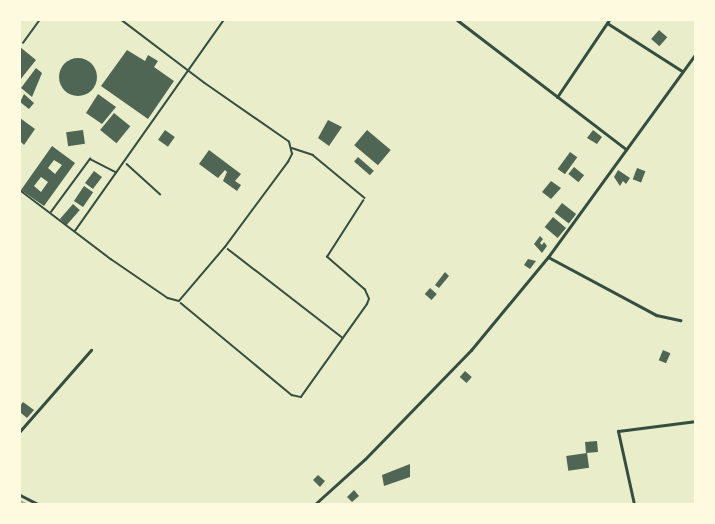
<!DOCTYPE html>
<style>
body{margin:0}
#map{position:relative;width:715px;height:524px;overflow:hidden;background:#e9edc9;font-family:Poppins,sans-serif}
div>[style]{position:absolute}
.stream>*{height:2px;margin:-1px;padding:0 1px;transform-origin:1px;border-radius:1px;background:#a3b18a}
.building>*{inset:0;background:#4f6655;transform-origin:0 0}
.round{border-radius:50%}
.path>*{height:1.5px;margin:-0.75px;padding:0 0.75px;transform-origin:0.75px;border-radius:0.75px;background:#344e41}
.service>*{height:1.5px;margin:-0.75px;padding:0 0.75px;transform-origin:0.75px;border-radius:0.75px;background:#344e41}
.minor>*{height:3px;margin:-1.5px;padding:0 1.5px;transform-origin:1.5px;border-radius:1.5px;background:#344e41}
span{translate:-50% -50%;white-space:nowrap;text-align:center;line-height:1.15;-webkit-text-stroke:4.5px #fefae0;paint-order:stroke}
.frame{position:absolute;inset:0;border:21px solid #fefae0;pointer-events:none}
</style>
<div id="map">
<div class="stream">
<div style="left:20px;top:501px;width:7px;rotate:27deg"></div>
</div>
<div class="building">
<div style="left:659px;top:30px;width:11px;height:12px;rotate:41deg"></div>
<div style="clip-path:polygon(20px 47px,36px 60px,20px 80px)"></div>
<div style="clip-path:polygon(127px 50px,145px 61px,148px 55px,158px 61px,154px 67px,174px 81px,148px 119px,101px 86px)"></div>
<div class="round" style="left:59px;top:58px;width:38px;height:38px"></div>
<div style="clip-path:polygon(36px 68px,42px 73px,32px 97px,21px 88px)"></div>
<div style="clip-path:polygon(24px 94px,34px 103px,29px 109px,20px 102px)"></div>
<div style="clip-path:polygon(98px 94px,116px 107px,102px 124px,86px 113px)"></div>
<div style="left:114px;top:113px;width:21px;height:22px;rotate:39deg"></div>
<div style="clip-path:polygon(20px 118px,35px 129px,24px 145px,20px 141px)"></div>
<div style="clip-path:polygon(328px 120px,342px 127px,329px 146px,318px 138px)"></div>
<div style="left:83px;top:130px;width:14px;height:17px;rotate:82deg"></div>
<div style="left:165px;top:130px;width:12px;height:12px;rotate:35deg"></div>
<div style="left:367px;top:130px;width:31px;height:20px;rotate:40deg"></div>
<div style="clip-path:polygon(593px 130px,602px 137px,597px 144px,587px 138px)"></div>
<div style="clip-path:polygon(evenodd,52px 146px,75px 163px,44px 206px,21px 190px,52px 146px,54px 160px,62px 165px,55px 174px,48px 168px,54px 160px,52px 146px,41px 177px,48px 182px,41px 192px,34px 186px,41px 177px)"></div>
<div style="clip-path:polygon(209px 150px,241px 174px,235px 181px,241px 185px,237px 191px,223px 181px,227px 172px,225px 170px,218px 178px,199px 164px)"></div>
<div style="left:570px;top:152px;width:9px;height:21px;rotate:36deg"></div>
<div style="left:358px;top:157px;width:21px;height:6px;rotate:41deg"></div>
<div style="left:574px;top:167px;width:13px;height:9px;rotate:39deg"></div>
<div style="left:637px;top:168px;width:9px;height:12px;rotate:21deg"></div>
<div style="clip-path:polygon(618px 170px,630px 178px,626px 184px,623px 181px,620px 186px,614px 177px)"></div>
<div style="left:94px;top:171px;width:10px;height:15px;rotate:37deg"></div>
<div style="clip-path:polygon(551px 181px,561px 188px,551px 199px,542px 192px)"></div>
<div style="left:84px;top:186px;width:11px;height:18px;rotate:34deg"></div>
<div style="left:562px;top:203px;width:18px;height:12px;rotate:38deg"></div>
<div style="left:73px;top:204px;width:9px;height:20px;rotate:41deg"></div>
<div style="left:553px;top:217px;width:17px;height:13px;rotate:40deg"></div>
<div style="clip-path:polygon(540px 236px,543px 239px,540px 243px,542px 245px,544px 242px,547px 246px,542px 253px,534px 244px)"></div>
<div style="clip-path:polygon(528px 259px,536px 261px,530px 269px,524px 265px)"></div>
<div style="clip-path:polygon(445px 272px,449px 276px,439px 288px,435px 285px)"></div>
<div style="left:430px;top:288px;width:9px;height:8px;rotate:41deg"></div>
<div style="left:663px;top:350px;width:8px;height:11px;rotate:23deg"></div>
<div style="left:465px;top:371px;width:9px;height:8px;rotate:41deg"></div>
<div style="clip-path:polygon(23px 402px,34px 410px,27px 418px,21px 413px,20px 415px,20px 406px)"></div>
<div style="left:597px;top:441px;width:11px;height:12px;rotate:85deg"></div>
<div style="left:587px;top:453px;width:15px;height:21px;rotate:82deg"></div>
<div style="clip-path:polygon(410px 464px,410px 477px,384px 486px,382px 475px)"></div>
<div style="clip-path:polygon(318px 475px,325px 481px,320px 487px,313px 480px)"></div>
<div style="clip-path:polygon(354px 490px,359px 496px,352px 502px,347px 497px)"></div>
</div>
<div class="path">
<div style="left:23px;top:43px;width:29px;rotate:-54deg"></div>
<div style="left:127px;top:164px;width:45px;rotate:42.3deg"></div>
<div style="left:228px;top:249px;width:145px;rotate:37.7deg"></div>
<div style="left:181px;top:303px;width:144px;rotate:39.7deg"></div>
<div style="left:292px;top:395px;width:9px;rotate:13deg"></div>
<div style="left:301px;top:397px;width:114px;rotate:-54.6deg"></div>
<div style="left:367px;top:304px;width:5px;rotate:-68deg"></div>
<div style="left:369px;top:299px;width:10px;rotate:-114deg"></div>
<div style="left:365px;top:290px;width:50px;rotate:-139deg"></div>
<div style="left:327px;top:257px;width:67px;rotate:-57.3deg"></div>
</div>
<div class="service">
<div style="left:292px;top:148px;width:22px;rotate:18deg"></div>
<div style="left:313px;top:155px;width:67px;rotate:39.6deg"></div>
<div style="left:20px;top:190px;width:114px;rotate:37.2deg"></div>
<div style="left:111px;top:259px;width:69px;rotate:34.4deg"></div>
<div style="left:168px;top:298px;width:11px;rotate:15deg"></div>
<div style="left:179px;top:301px;width:71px;rotate:-49.6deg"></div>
<div style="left:225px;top:247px;width:106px;rotate:-53.5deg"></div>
<div style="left:288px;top:162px;width:9px;rotate:-63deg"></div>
<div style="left:292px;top:154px;width:12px;rotate:-104deg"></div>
<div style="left:289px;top:142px;width:103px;rotate:-145.2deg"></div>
<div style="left:204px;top:83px;width:104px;rotate:-142.8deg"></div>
<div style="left:51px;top:212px;width:66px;rotate:-53.7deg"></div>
<div style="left:90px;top:159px;width:29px;rotate:27deg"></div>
<div style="left:75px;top:231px;width:258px;rotate:-54.8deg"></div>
</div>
<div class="minor">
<div style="left:457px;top:20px;width:213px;rotate:37.4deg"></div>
<div style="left:607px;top:23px;width:89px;rotate:32.6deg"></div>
<div style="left:557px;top:97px;width:93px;rotate:-56deg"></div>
<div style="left:548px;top:257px;width:123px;rotate:28.2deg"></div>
<div style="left:656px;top:315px;width:25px;rotate:12deg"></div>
<div style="left:20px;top:431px;width:108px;rotate:-48.8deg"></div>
<div style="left:20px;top:495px;width:20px;rotate:27deg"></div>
<div style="left:315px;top:504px;width:67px;rotate:-42deg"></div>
<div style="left:365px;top:459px;width:152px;rotate:-45.8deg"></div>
<div style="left:471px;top:350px;width:121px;rotate:-50.4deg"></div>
<div style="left:548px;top:257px;width:252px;rotate:-54deg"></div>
<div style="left:634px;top:504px;width:75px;rotate:-102.4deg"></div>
<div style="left:618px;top:431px;width:79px;rotate:-7.3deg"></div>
</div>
<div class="frame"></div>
</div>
